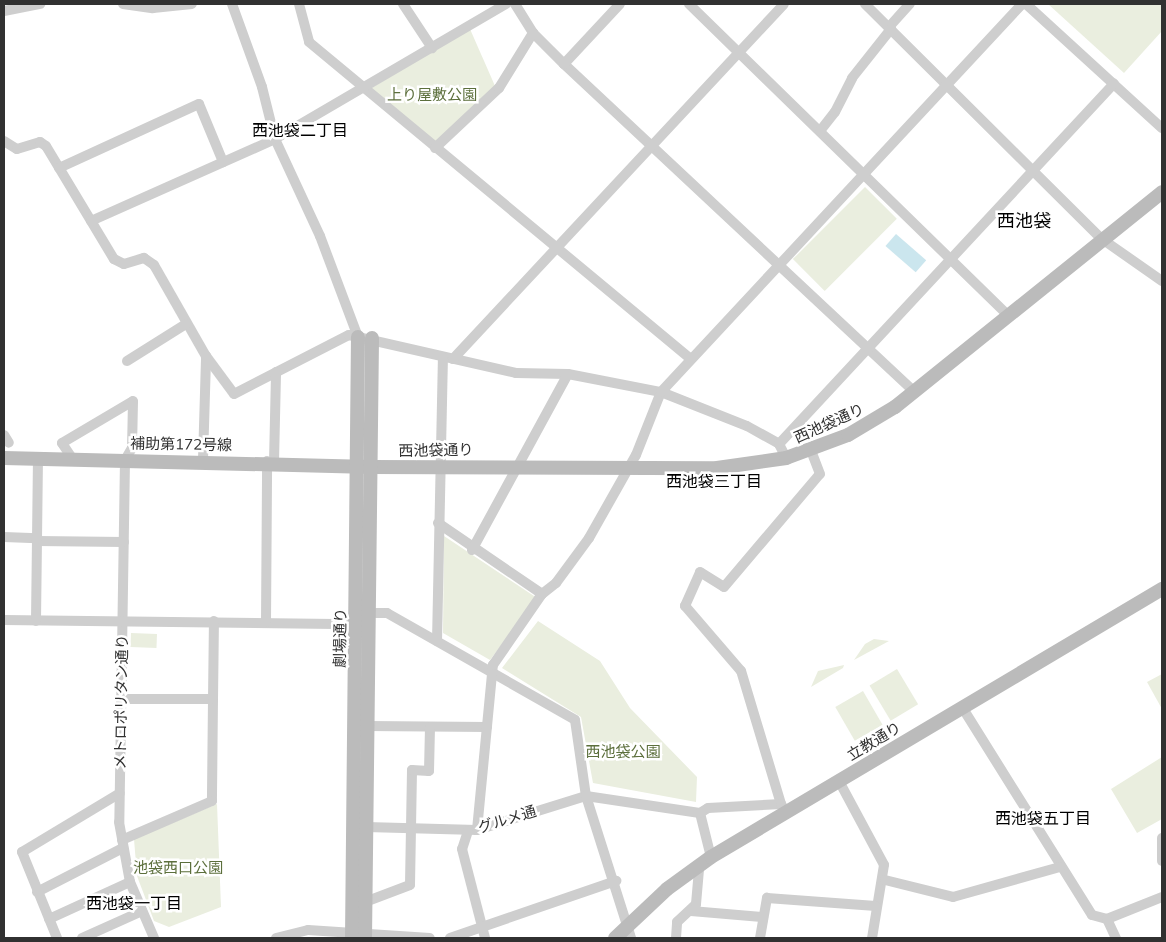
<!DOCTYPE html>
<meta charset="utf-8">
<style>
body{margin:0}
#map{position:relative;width:1166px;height:942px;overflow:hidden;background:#fff;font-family:Mulish,"Noto Sans JP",sans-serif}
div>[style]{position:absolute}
.green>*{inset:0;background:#eaeedf;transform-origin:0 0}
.water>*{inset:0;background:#cbe6ee;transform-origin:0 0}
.street>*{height:10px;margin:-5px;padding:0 5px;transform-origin:5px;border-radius:5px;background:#cecece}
.secondary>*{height:14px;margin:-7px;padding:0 7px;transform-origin:7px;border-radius:7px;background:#bbb}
span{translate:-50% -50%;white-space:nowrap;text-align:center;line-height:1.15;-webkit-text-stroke:5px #fff;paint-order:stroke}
.park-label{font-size:15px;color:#5c6f3c}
.street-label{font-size:15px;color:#313131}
.neighbourhood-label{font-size:16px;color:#000}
.quarter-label{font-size:18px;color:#000}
.frame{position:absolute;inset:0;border:5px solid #313131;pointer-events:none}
</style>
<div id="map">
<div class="green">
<div style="clip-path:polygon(1048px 4px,1162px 4px,1162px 31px,1124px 73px)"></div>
<div style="clip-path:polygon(470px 29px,495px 86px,434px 144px,368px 90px)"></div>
<div style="left:865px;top:187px;width:45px;height:102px;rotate:45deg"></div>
<div style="clip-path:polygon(444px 536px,537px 598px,490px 660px,443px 633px)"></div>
<div style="clip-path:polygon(538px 621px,600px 661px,630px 708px,697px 777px,696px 802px,593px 783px,581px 717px,502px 668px)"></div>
<div style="left:131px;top:633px;width:26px;height:14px;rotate:2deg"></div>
<div style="clip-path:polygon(874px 639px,889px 641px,854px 660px,865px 644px)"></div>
<div style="clip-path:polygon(844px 665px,843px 668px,811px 687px,818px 671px)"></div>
<div style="left:897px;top:669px;width:41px;height:32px;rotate:59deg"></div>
<div style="clip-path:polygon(1162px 674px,1162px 709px,1147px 682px)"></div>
<div style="left:863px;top:691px;width:39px;height:32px;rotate:60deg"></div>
<div style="clip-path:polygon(1162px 757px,1162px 819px,1137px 833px,1111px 789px)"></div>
<div style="clip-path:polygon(217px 804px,221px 907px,169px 927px,154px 921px,137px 876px,134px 839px)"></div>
</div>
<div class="water">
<div style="left:896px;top:234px;width:40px;height:16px;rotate:41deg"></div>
</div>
<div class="street">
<div style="left:123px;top:4px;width:30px;rotate:8deg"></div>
<div style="left:153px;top:8px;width:39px;rotate:-6deg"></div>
<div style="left:232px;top:4px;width:88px;rotate:70.1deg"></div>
<div style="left:262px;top:87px;width:54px;rotate:76deg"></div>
<div style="left:275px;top:139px;width:107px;rotate:65.1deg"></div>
<div style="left:320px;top:236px;width:108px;rotate:69.4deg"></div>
<div style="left:299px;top:4px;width:39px;rotate:75deg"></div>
<div style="left:309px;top:42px;width:496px;rotate:39.7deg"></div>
<div style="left:403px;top:4px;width:53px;rotate:56.6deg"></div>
<div style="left:515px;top:4px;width:34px;rotate:58deg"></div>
<div style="left:533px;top:33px;width:44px;rotate:45deg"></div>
<div style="left:564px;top:64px;width:480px;rotate:43.1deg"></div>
<div style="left:689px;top:4px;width:446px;rotate:44.3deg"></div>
<div style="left:865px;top:4px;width:334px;rotate:44.8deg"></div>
<div style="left:1102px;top:239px;width:73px;rotate:35deg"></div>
<div style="left:1026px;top:4px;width:184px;rotate:42.4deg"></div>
<div style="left:4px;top:11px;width:37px;rotate:-11deg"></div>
<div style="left:889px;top:27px;width:31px;rotate:-48deg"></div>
<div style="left:564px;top:64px;width:82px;rotate:-47deg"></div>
<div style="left:820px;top:131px;width:24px;rotate:-52deg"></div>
<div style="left:835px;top:112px;width:38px;rotate:-63deg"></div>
<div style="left:852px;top:78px;width:63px;rotate:-51.5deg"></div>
<div style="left:4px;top:141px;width:15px;rotate:32deg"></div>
<div style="left:17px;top:149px;width:24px;rotate:-17deg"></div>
<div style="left:40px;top:142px;width:7px;rotate:34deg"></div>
<div style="left:46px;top:146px;width:132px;rotate:59deg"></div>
<div style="left:114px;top:259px;width:11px;rotate:27deg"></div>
<div style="left:124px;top:264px;width:21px;rotate:-17deg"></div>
<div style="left:144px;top:258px;width:12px;rotate:35deg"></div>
<div style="left:154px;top:265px;width:105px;rotate:60.3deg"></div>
<div style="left:206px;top:356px;width:47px;rotate:53.6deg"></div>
<div style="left:234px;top:394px;width:129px;rotate:-27.2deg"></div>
<div style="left:349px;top:335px;width:171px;rotate:12.8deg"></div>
<div style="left:516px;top:373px;width:52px;rotate:1.1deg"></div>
<div style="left:568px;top:374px;width:95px;rotate:11deg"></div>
<div style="left:661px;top:392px;width:92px;rotate:21.6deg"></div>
<div style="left:747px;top:426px;width:37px;rotate:29deg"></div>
<div style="left:779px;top:444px;width:16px;rotate:63deg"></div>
<div style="left:435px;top:148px;width:88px;rotate:-43.2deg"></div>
<div style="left:499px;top:88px;width:65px;rotate:-58.3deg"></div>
<div style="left:59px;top:168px;width:154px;rotate:-24.6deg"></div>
<div style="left:199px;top:104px;width:63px;rotate:67.5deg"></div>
<div style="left:91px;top:221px;width:201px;rotate:-24deg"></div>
<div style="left:275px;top:139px;width:268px;rotate:-30.3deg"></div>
<div style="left:453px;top:359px;width:485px;rotate:-47deg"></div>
<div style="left:127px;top:361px;width:70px;rotate:-32.1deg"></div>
<div style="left:133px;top:401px;width:47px;rotate:91.2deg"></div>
<div style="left:132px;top:448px;width:14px;rotate:120deg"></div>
<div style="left:125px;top:460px;width:362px;rotate:90.9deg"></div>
<div style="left:119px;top:822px;width:61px;rotate:79.6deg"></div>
<div style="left:130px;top:882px;width:61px;rotate:66.8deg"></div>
<div style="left:4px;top:435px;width:9px;rotate:58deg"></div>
<div style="left:779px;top:444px;width:492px;rotate:-47.1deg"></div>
<div style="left:72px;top:458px;width:18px;rotate:-124deg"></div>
<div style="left:62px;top:443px;width:82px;rotate:-30.6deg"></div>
<div style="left:203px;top:460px;width:104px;rotate:-88.3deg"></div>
<div style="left:274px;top:462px;width:90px;rotate:-88.7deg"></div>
<div style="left:438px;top:523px;width:126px;rotate:34.3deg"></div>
<div style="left:4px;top:537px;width:33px;rotate:2deg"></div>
<div style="left:37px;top:541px;width:87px;rotate:0.7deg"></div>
<div style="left:472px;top:550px;width:200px;rotate:-61.4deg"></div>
<div style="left:4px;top:620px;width:352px;rotate:0.7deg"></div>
<div style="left:356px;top:624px;width:17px;rotate:-40deg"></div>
<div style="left:369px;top:613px;width:18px"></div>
<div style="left:387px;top:613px;width:216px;rotate:29.6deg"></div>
<div style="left:575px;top:720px;width:77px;rotate:81.8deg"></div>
<div style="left:586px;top:796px;width:149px;rotate:72.4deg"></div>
<div style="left:36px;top:621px;width:163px;rotate:-89.3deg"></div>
<div style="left:266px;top:622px;width:161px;rotate:-89.6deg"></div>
<div style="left:437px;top:641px;width:284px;rotate:-88.8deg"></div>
<div style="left:121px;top:699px;width:92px"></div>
<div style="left:213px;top:699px;width:102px;rotate:90.6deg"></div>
<div style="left:212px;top:801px;width:98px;rotate:156.6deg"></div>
<div style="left:213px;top:699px;width:78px;rotate:-89.3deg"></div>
<div style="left:962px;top:707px;width:245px;rotate:58deg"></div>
<div style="left:1092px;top:915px;width:16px;rotate:15deg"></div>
<div style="left:1107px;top:919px;width:59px;rotate:-21.8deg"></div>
<div style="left:367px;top:726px;width:120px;rotate:0.5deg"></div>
<div style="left:839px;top:781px;width:95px;rotate:61.8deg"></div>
<div style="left:884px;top:865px;width:74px;rotate:99.3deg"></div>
<div style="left:781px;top:804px;width:139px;rotate:-106.7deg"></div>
<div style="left:741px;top:671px;width:86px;rotate:-130.7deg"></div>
<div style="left:685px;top:606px;width:37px;rotate:-66deg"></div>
<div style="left:700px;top:572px;width:28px;rotate:32deg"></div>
<div style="left:724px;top:587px;width:148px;rotate:-49.7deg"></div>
<div style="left:820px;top:474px;width:25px;rotate:-111deg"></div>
<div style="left:700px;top:813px;width:45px;rotate:76deg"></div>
<div style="left:366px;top:827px;width:111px;rotate:1.5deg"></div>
<div style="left:477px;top:830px;width:114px;rotate:-17.3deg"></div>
<div style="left:586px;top:796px;width:115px;rotate:8.5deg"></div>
<div style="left:700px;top:813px;width:9px;rotate:-32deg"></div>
<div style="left:708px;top:808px;width:73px;rotate:-3.1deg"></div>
<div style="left:781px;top:804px;width:6px;rotate:59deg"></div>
<div style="left:477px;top:830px;width:166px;rotate:-84.5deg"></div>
<div style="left:493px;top:665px;width:86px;rotate:-55.4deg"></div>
<div style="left:542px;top:594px;width:18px;rotate:-38deg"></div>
<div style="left:556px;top:583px;width:56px;rotate:-53.7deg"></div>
<div style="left:589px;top:538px;width:95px;rotate:-60.5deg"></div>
<div style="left:636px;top:455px;width:68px;rotate:-68.4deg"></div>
<div style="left:661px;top:392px;width:530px;rotate:-47.06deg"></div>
<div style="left:468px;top:831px;width:19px;rotate:108deg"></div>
<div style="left:462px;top:849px;width:92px;rotate:75.5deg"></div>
<div style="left:1162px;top:838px;width:23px;rotate:90deg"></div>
<div style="left:885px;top:880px;width:70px;rotate:14deg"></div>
<div style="left:953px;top:897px;width:111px;rotate:-15.7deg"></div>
<div style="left:37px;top:892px;width:97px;rotate:-27.1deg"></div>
<div style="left:365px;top:902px;width:48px;rotate:-20.7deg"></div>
<div style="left:410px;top:885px;width:115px;rotate:-89deg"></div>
<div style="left:412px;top:770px;width:17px;rotate:3deg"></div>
<div style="left:429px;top:771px;width:44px;rotate:-88.7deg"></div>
<div style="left:691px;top:911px;width:71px;rotate:4.8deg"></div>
<div style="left:49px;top:919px;width:89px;rotate:-24.6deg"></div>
<div style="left:1107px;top:919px;width:21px;rotate:65deg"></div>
<div style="left:57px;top:938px;width:93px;rotate:-112.1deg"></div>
<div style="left:22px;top:852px;width:114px;rotate:-31deg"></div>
<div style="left:82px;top:938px;width:66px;rotate:-24.2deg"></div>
<div style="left:276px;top:938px;width:33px;rotate:-14deg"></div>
<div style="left:308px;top:930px;width:122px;rotate:3.8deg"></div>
<div style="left:450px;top:938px;width:176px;rotate:-19deg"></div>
<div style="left:676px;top:938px;width:16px;rotate:-86deg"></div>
<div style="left:677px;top:922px;width:26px;rotate:-43deg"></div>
<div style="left:696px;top:904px;width:38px;rotate:-85deg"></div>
<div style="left:760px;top:938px;width:41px;rotate:-80.1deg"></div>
<div style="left:767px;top:898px;width:109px;rotate:4.2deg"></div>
</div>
<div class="secondary">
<div style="left:4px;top:458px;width:367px;rotate:1.4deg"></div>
<div style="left:371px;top:467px;width:346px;rotate:0.2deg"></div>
<div style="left:717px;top:468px;width:70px;rotate:-8.2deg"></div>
<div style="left:786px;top:458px;width:66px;rotate:-20.4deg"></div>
<div style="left:848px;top:435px;width:55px;rotate:-30.8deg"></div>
<div style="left:895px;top:407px;width:343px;rotate:-38.8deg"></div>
<div style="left:352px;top:938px;width:601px;rotate:-89.43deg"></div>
<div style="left:365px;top:938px;width:600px;rotate:-89.33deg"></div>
<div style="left:615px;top:938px;width:71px;rotate:-43.3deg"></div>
<div style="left:667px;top:889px;width:54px;rotate:-36deg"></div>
<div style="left:711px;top:857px;width:525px;rotate:-30.72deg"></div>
</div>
<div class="park-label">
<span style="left:432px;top:95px">上り屋敷公園</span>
<span style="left:623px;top:752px">西池袋公園</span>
<span style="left:178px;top:868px">池袋西口公園</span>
</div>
<div class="street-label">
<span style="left:829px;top:423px;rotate:-24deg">西池袋通り</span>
<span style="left:181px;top:444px;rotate:1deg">補助第172号線</span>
<span style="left:436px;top:450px;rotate:-1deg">西池袋通り</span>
<span style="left:340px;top:638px;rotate:-89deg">劇場通り</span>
<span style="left:121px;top:702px;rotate:-89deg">メトロポリタン通り</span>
<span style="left:874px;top:741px;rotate:-31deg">立教通り</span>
<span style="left:507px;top:819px;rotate:-17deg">グルメ通</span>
</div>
<div class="neighbourhood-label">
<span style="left:300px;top:130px">西池袋二丁目</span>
<span style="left:714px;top:481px">西池袋三丁目</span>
<span style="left:1043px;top:818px">西池袋五丁目</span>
<span style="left:134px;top:903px">西池袋一丁目</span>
</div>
<div class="quarter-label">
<span style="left:1024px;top:221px">西池袋</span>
</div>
<div class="frame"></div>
</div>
